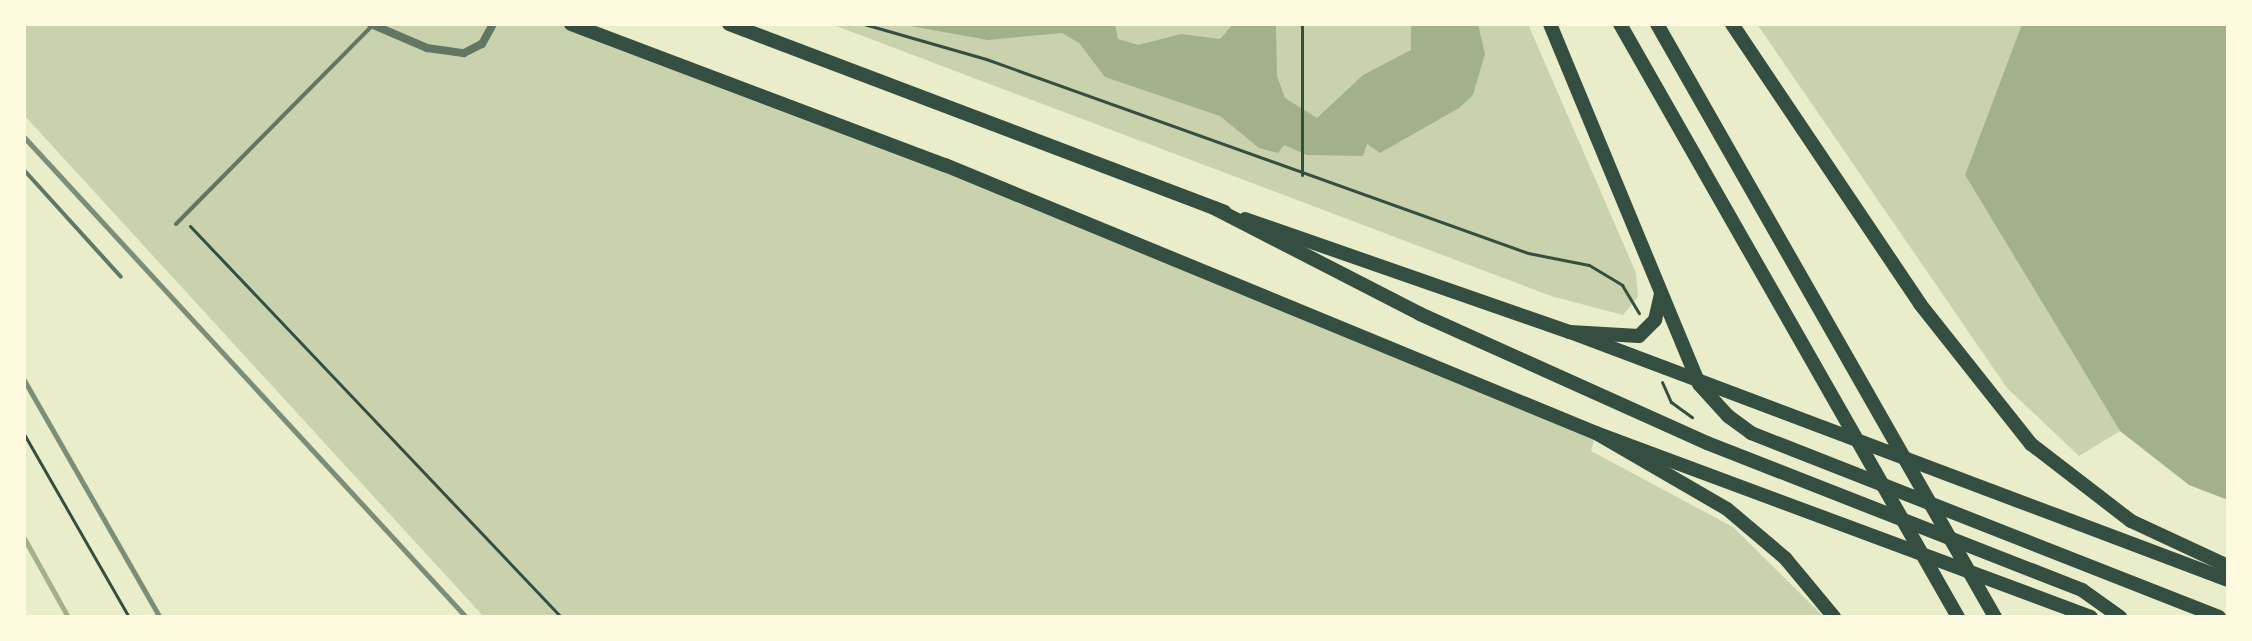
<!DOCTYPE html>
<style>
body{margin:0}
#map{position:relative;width:2252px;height:641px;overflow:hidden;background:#e9edc9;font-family:"Source Sans 3",sans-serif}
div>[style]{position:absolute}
.green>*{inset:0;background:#cad2ad}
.water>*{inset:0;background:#a3b18a}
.stream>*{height:5px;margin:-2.5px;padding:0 2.5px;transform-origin:2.5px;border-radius:2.5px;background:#a3b18a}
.path>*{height:3px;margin:-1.5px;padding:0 1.5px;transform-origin:1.5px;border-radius:1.5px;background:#344e41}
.service>*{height:4px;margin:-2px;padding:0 2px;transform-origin:2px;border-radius:2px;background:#617663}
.minor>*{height:8px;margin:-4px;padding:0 4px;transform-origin:4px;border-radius:4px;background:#617663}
.trunk>*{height:14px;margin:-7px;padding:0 7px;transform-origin:7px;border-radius:7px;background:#344e41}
.motorway>*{height:14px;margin:-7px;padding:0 7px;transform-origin:7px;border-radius:7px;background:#344e41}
.rail>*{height:5px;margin:-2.5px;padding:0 2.5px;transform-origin:2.5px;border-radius:2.5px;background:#7c8e77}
span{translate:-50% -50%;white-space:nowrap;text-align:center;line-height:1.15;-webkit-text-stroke:6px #fefae0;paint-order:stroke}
.frame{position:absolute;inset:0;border:26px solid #fefae0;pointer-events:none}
</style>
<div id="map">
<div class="green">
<div style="clip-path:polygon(24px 24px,571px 24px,945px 165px,1596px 433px,1591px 451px,1733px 527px,1824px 617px,484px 617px,24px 115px)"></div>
<div style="clip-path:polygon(831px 24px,1528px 24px,1636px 273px,1638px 297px,1623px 315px,1551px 296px)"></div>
<div style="clip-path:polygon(1757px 24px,2022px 24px,1965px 175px,2120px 431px,2079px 456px,2007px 388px)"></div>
</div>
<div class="water">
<div style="clip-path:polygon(899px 24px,1115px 24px,1118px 39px,1138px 45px,1181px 34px,1220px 39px,1233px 24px,1276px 24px,1277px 76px,1285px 98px,1317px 118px,1363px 75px,1411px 50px,1411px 24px,1478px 24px,1485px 54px,1473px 95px,1459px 108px,1380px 153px,1367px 144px,1363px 156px,1307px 155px,1284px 145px,1278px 153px,1259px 148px,1220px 116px,1105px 77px,1079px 43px,1062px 33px,988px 40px)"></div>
<div style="clip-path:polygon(2022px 24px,2228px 24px,2228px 500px,2189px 485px,2120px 431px,1965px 175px)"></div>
</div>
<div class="stream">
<div style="left:24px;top:538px;width:90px;rotate:60.9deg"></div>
</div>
<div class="path">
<div style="left:864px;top:24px;width:127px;rotate:16deg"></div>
<div style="left:986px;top:59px;width:576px;rotate:19.69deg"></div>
<div style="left:1528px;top:253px;width:62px;rotate:11.1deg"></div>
<div style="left:1589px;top:265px;width:39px;rotate:31deg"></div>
<div style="left:1622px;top:285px;width:33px;rotate:59deg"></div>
<div style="left:1302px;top:24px;width:151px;rotate:90deg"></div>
<div style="left:190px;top:226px;width:539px;rotate:46.5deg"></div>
<div style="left:1662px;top:382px;width:22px;rotate:66deg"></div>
<div style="left:1671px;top:402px;width:26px;rotate:36deg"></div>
<div style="left:24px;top:434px;width:211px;rotate:60.2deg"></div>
</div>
<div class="service">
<div style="left:24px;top:170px;width:144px;rotate:47.8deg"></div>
<div style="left:176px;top:224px;width:277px;rotate:-45.3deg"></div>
</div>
<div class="minor">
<div style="left:371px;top:24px;width:61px;rotate:23.2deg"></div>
<div style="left:427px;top:48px;width:37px;rotate:8deg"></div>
<div style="left:464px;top:53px;width:20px;rotate:-27deg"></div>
<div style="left:482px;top:44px;width:23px;rotate:-61deg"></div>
</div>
<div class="trunk">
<div style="left:571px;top:24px;width:400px;rotate:20.7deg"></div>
<div style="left:945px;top:165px;width:704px;rotate:22.38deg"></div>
<div style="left:1596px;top:433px;width:528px;rotate:20.39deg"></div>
<div style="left:729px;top:24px;width:530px;rotate:20.76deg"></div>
<div style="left:1245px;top:219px;width:344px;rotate:19.2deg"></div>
<div style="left:1570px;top:332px;width:703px;rotate:20.65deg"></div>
</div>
<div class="motorway">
<div style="left:1550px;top:24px;width:390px;rotate:67.5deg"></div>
<div style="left:1699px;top:384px;width:43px;rotate:47.8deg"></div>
<div style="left:1728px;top:416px;width:29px;rotate:36deg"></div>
<div style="left:1751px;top:433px;width:503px;rotate:21.46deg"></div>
<div style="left:1620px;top:24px;width:683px;rotate:60.32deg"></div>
<div style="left:1657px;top:24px;width:683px;rotate:60.32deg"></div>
<div style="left:1732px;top:24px;width:337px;rotate:56.1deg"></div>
<div style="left:1920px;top:304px;width:179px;rotate:51.6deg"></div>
<div style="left:2031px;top:444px;width:126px;rotate:37.6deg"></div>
<div style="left:2131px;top:521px;width:107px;rotate:24.9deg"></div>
<div style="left:1214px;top:208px;width:232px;rotate:27.2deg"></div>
<div style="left:1420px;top:314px;width:315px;rotate:24.2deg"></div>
<div style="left:1707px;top:443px;width:403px;rotate:21.4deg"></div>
<div style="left:2082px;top:590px;width:47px;rotate:35.4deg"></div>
<div style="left:1570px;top:332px;width:69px;rotate:3.3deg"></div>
<div style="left:1639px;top:336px;width:23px;rotate:-45deg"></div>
<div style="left:1655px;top:320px;width:26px;rotate:-77deg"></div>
<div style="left:1596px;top:433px;width:151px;rotate:30.1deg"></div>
<div style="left:1727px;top:509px;width:76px;rotate:40.2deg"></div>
<div style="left:1785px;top:558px;width:77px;rotate:50.3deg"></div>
</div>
<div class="rail">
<div style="left:24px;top:137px;width:653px;rotate:47.36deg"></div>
<div style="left:24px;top:380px;width:273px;rotate:60.2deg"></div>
</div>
<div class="frame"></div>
</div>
